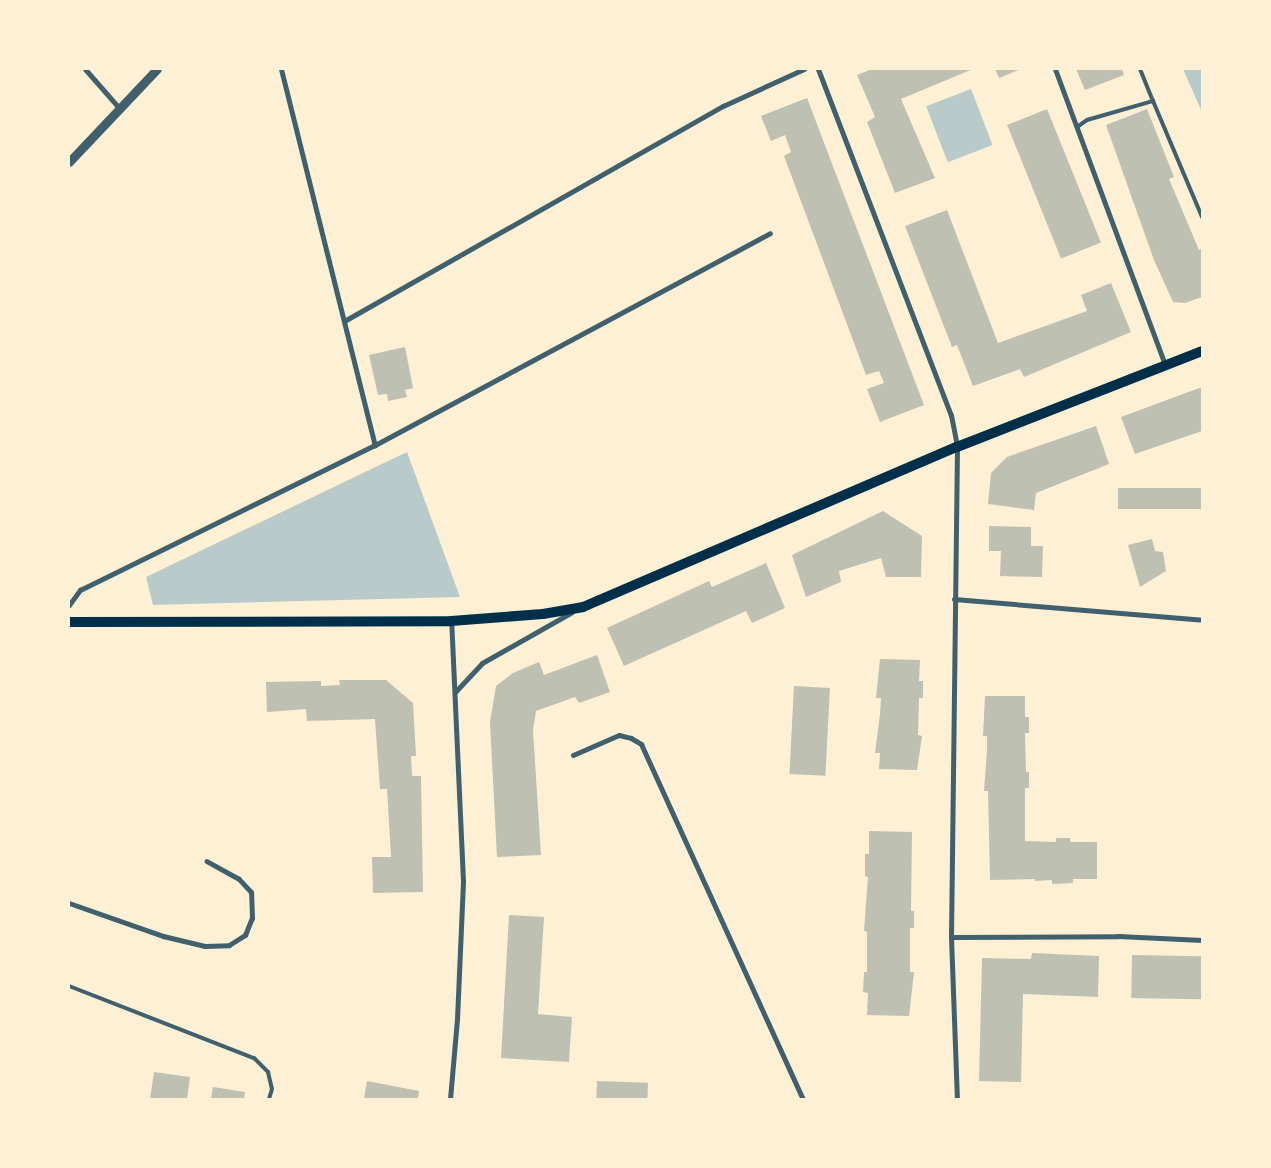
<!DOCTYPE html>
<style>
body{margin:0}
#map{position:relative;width:1271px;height:1168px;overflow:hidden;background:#fdf0d5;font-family:"Exo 2",sans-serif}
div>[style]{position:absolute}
.green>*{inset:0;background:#b9caca;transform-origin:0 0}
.building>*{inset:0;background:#bec0b2;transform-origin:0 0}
.service>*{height:4px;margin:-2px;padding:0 2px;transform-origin:2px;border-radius:2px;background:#3f606c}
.minor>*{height:5px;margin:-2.5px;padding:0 2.5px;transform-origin:2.5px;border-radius:2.5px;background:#3f606c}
.tertiary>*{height:9px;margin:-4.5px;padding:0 4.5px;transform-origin:4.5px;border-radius:4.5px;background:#3f606c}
.secondary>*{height:10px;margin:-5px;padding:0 5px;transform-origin:5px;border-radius:5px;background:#003049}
span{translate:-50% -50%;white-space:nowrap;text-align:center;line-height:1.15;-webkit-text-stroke:4px #fdf0d5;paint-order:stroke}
.frame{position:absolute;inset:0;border:70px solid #fdf0d5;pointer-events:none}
</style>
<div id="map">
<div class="green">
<div style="clip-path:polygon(1183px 69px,1202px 69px,1202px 112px)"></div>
<div style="left:971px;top:89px;width:60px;height:48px;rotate:69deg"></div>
<div style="clip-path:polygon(407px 452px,460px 597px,153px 605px,146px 577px)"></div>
</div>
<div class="building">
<div style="clip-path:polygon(872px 69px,973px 69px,901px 99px,935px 178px,895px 193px,867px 122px,875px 117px,857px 75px)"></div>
<div style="clip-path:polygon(995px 69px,1021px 69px,999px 78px)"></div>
<div style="clip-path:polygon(1076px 69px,1122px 69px,1124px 75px,1085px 90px)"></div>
<div style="clip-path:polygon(807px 98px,924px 405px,880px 422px,867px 389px,884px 383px,879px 371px,866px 375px,784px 156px,791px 152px,785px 135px,771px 141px,761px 116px)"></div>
<div style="left:1047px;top:109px;width:144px;height:43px;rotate:68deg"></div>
<div style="clip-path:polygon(1147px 109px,1174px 177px,1169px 179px,1199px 250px,1202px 248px,1202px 297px,1185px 303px,1173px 302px,1154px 260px,1106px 125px)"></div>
<div style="clip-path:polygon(947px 210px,998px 343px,1087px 311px,1081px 295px,1111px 283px,1131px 332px,1024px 377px,1020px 369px,973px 386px,957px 345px,952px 347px,905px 226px)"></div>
<div style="clip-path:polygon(405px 347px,413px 388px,405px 390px,407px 397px,388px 401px,387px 394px,378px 395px,369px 355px)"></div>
<div style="clip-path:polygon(1202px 387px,1202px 431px,1135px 454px,1121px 417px)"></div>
<div style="clip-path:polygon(1096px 426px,1109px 464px,1036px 493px,1034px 510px,988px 504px,991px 473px,1007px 457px)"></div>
<div style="left:1202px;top:488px;width:21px;height:84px;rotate:90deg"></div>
<div style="clip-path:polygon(883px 511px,922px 536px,921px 577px,886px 577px,881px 558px,839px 571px,841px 582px,806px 597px,792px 555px)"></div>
<div style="clip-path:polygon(989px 526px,1031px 527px,1031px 546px,1043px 546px,1042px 577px,1000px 576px,1001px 551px,989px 551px)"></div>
<div style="clip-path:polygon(1152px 539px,1155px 551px,1163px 552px,1166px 571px,1140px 587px,1128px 545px)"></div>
<div style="clip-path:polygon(766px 563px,785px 608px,752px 623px,746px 611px,624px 666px,607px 628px,709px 581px,712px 587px)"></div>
<div style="clip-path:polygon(597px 655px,610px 692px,579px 703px,575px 697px,536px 711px,533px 730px,541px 855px,497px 857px,490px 722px,496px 686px,513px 673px,539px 662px,544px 675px)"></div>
<div style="clip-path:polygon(880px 659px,920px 660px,919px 681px,923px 681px,923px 698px,919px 698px,918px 735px,922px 736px,917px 770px,879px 769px,880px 753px,875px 753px,880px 714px,881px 698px,876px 698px)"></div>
<div style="clip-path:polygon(339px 680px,386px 680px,413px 703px,416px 756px,411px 756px,412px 776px,421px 776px,423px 892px,373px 893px,372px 857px,391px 857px,387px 789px,380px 789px,375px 719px,307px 721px,306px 709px,267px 712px,266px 682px,321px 681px,321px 686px,340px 685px)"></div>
<div style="left:794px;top:686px;width:36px;height:88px;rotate:3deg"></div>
<div style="clip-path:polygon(985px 696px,1025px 696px,1025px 717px,1029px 717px,1029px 733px,1025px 733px,1026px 772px,1029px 772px,1029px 788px,1025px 788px,1025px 841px,1056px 842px,1056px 838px,1070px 838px,1070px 842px,1097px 842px,1097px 879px,1073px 879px,1073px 883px,1052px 884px,1052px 880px,1035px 881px,1035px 879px,990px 880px,988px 791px,984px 791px,987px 750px,987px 736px,983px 736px)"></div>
<div style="clip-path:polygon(869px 831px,912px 832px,911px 911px,914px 911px,914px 928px,910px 928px,910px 972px,914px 972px,909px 1016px,867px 1015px,868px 993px,863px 992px,864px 972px,867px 972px,867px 932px,864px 931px,868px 877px,865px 876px,865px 854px,869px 854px)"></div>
<div style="clip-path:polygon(509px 915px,544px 917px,538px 1014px,572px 1017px,569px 1062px,501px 1058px)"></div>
<div style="clip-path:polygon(1032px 953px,1099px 956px,1098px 997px,1023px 994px,1021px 1082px,979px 1081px,982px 958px,1031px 959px)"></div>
<div style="left:1132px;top:955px;width:70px;height:43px;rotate:1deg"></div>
<div style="clip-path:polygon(154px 1072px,190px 1077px,187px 1099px,150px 1099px)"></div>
<div style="clip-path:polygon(367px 1081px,419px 1091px,418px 1099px,364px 1099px)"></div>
<div style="left:597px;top:1081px;width:51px;height:18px;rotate:2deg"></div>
<div style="clip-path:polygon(213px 1087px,245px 1092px,244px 1099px,211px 1099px)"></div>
</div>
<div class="service">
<div style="left:1140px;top:69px;width:35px;rotate:68deg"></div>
<div style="left:1077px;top:127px;width:12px;rotate:-35deg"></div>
<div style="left:1087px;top:120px;width:69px;rotate:-16.1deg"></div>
<div style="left:1153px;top:101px;width:126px;rotate:67.1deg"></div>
<div style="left:69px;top:986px;width:199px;rotate:21.3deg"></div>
<div style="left:254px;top:1058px;width:20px;rotate:45deg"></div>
<div style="left:268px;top:1072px;width:17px;rotate:77deg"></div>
<div style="left:272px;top:1089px;width:10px;rotate:107deg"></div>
</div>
<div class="minor">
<div style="left:85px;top:69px;width:53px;rotate:48.8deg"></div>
<div style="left:281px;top:69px;width:388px;rotate:76deg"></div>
<div style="left:818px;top:69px;width:371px;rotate:69deg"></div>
<div style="left:951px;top:415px;width:33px;rotate:79deg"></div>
<div style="left:957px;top:447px;width:490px;rotate:90.7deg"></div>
<div style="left:951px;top:937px;width:162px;rotate:87.9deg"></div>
<div style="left:1055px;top:69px;width:316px;rotate:69.6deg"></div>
<div style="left:346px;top:320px;width:434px;rotate:-29.6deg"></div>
<div style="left:723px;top:106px;width:89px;rotate:-24.6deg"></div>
<div style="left:954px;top:599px;width:249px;rotate:4.8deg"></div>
<div style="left:69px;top:605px;width:19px;rotate:-54deg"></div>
<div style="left:80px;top:590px;width:329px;rotate:-26.2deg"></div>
<div style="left:375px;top:445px;width:448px;rotate:-28.2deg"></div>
<div style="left:456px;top:691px;width:38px;rotate:-47deg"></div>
<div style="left:482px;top:663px;width:103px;rotate:-29.5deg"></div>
<div style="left:573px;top:755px;width:50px;rotate:-23.5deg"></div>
<div style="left:619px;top:735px;width:12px;rotate:14deg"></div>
<div style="left:631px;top:738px;width:12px;rotate:31deg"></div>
<div style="left:641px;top:744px;width:390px;rotate:65.5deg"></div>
<div style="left:69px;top:903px;width:100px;rotate:19.3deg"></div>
<div style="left:163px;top:936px;width:43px;rotate:13.4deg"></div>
<div style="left:205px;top:946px;width:24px;rotate:-2deg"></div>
<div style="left:229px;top:945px;width:19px;rotate:-32deg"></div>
<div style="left:245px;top:935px;width:18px;rotate:-68deg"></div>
<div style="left:252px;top:918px;width:26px;rotate:-92deg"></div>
<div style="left:251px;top:892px;width:18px;rotate:-133deg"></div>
<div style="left:239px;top:879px;width:37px;rotate:-151deg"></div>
<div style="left:951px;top:937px;width:167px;rotate:-0.3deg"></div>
<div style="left:1118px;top:936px;width:84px;rotate:2.7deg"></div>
<div style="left:450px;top:1099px;width:80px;rotate:-85deg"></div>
<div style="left:457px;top:1019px;width:138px;rotate:-87.5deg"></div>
<div style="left:463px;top:881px;width:260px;rotate:-92.6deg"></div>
</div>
<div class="tertiary">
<div style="left:69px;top:162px;width:128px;rotate:-46.6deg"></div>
</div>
<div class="secondary">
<div style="left:69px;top:622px;width:382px;rotate:-0.1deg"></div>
<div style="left:451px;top:621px;width:92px;rotate:-4.4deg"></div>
<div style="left:543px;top:614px;width:41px;rotate:-9.9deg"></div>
<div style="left:583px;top:607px;width:407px;rotate:-23.2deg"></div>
<div style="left:957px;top:447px;width:263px;rotate:-21.4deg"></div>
</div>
<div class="frame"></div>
</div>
